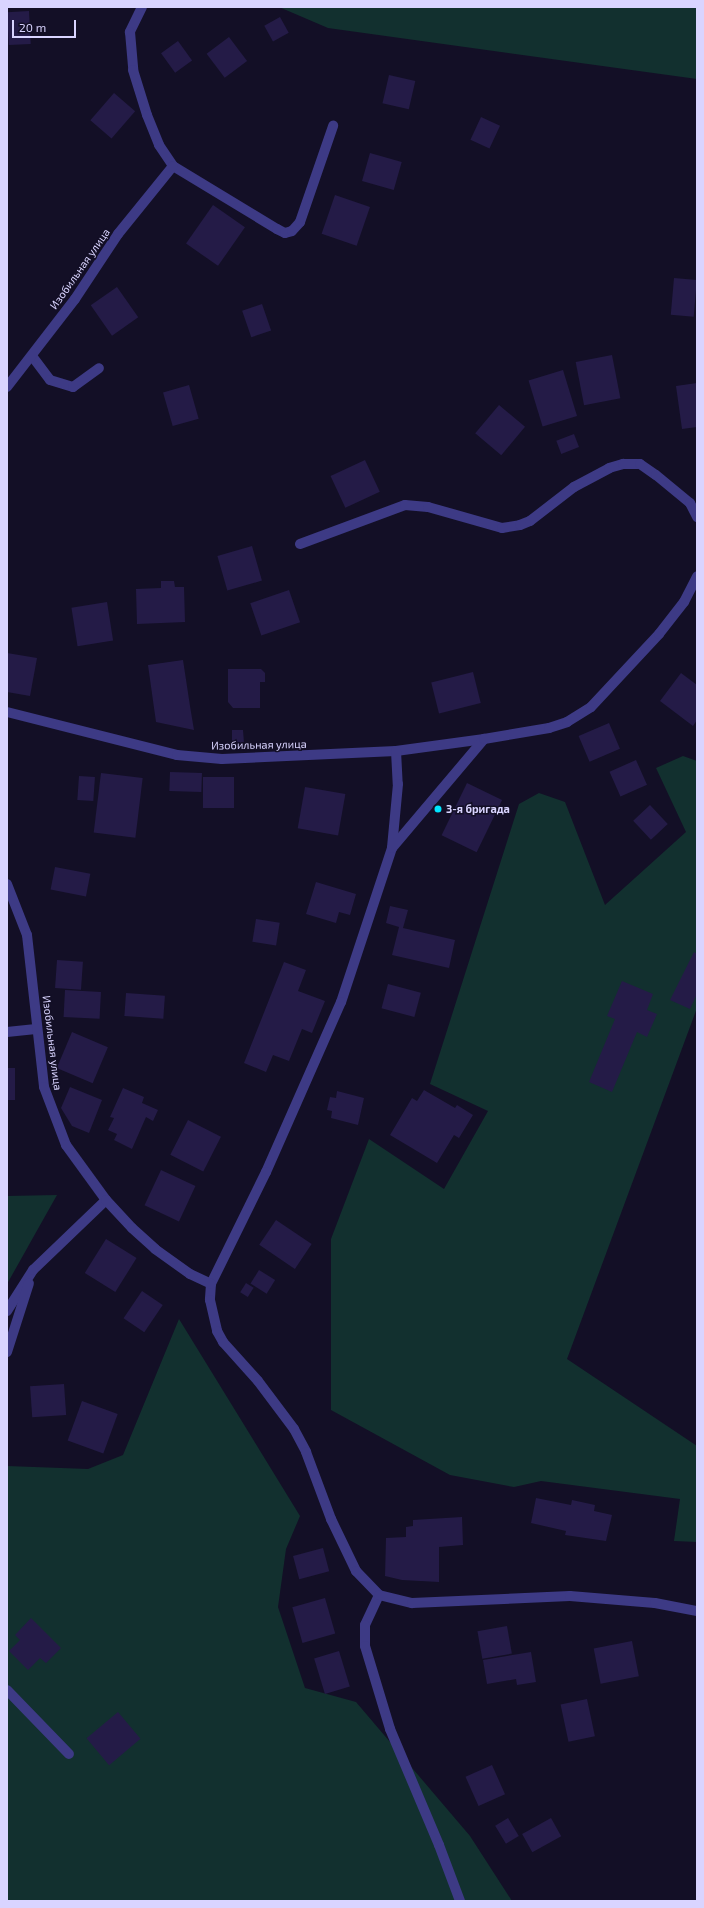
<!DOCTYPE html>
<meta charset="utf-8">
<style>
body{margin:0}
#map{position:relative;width:704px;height:1908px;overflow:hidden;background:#130f26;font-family:"Exo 2",sans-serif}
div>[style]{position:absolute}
.green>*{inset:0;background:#12302f}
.building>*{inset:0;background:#241b47;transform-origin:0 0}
.service>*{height:10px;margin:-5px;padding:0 5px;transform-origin:5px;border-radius:5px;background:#3d3a85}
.minor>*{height:10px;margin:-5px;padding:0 5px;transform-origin:5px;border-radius:5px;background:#3d3a85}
.dots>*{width:11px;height:11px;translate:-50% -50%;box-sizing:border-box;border:2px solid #130f26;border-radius:50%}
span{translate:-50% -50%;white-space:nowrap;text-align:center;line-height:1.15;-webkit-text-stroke:3px #130f26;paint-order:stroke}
.street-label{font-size:11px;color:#d9d4ff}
.poi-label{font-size:11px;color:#d9d4ff;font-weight:700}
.left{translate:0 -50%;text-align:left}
.frame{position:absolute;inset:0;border:8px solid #d9d4ff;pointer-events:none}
.scale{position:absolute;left:12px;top:20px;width:64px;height:18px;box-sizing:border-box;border:2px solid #d9d4ff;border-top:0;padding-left:5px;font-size:12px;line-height:14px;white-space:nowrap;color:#d9d4ff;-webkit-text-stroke:3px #130f26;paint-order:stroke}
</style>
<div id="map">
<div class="green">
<div style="clip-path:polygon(279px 7px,697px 7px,697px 79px,328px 28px)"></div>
<div style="clip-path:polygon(683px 756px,697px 761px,697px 1008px,567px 1359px,697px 1446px,697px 1542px,674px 1541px,680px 1499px,541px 1481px,514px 1487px,450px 1475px,331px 1410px,331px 1239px,369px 1139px,444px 1189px,488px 1111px,430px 1084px,519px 804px,539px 793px,565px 802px,605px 905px,686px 832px,656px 768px)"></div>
<div style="clip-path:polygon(57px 1195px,7px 1284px,7px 1196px)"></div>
<div style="clip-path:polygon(179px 1319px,300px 1516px,286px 1549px,278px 1607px,305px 1688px,356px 1702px,470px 1836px,512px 1901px,7px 1901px,7px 1466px,88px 1469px,123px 1455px)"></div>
</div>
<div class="building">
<div style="left:29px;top:11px;width:33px;height:22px;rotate:87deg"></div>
<div style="left:280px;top:17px;width:18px;height:18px;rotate:61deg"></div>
<div style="left:229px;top:37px;width:30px;height:28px;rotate:53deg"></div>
<div style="left:178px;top:41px;width:24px;height:21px;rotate:54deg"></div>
<div style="left:389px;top:75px;width:27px;height:29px;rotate:13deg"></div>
<div style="left:114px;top:93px;width:28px;height:36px;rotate:41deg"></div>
<div style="left:481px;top:117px;width:21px;height:25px;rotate:25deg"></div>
<div style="left:370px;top:153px;width:33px;height:29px;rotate:16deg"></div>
<div style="left:335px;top:195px;width:37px;height:41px;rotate:19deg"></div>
<div style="left:213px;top:205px;width:39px;height:47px;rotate:35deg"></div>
<div style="left:674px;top:278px;width:23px;height:37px;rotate:5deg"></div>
<div style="left:117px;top:287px;width:37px;height:32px;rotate:55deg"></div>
<div style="left:262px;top:304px;width:28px;height:21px;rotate:71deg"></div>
<div style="left:612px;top:355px;width:44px;height:37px;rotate:79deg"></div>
<div style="left:563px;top:370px;width:48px;height:36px;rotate:73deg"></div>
<div style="clip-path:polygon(697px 383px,697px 427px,682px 429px,676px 386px)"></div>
<div style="left:189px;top:385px;width:35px;height:27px;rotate:74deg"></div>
<div style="left:499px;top:405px;width:34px;height:37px;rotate:40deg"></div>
<div style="left:574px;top:434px;width:14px;height:19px;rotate:69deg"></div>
<div style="left:365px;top:460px;width:35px;height:38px;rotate:65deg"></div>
<div style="left:252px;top:546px;width:36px;height:36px;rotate:74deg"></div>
<div style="clip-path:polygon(161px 581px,174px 581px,175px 587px,184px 587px,185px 622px,137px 624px,136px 589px,161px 588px)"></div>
<div style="left:289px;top:590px;width:34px;height:41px;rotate:71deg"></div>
<div style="left:107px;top:602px;width:39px;height:36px;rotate:81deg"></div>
<div style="clip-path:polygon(7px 653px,37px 658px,30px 696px,7px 692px)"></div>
<div style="clip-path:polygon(183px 660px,190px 706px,194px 730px,156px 722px,148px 665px)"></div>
<div style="clip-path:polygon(228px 669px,261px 669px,265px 673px,265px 682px,260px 682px,260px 708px,233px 708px,228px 702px)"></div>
<div style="left:473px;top:672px;width:32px;height:43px;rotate:76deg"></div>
<div style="clip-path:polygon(681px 673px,697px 685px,697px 720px,693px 726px,660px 701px)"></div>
<div style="left:609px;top:723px;width:28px;height:33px;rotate:67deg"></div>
<div style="clip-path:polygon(232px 730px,243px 730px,244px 743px,232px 744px)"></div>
<div style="left:636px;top:760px;width:27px;height:29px;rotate:66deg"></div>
<div style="left:170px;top:772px;width:32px;height:19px;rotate:2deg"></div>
<div style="left:101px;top:773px;width:42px;height:60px;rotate:7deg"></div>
<div style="left:79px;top:776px;width:16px;height:24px;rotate:4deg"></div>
<div style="left:203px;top:777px;width:31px;height:31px"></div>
<div style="left:467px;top:783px;width:39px;height:58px;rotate:26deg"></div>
<div style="left:305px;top:787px;width:41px;height:42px;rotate:10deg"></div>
<div style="left:650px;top:805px;width:26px;height:23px;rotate:47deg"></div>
<div style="left:55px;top:867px;width:36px;height:23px;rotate:11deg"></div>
<div style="clip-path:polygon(316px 882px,356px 894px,350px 915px,339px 912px,336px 923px,306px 914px)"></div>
<div style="clip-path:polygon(390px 906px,408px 910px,403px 928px,455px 940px,449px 968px,392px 955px,399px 927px,386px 923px)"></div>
<div style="left:256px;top:919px;width:24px;height:23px;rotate:9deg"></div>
<div style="clip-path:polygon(694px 952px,697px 954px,697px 994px,690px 1009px,670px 1000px)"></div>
<div style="left:57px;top:960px;width:26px;height:28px;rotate:4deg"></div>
<div style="clip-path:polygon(284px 962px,306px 970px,298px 991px,325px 1001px,312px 1033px,302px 1029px,289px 1061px,273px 1055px,266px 1072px,244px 1063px)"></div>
<div style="clip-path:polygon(622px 981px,653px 994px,647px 1010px,657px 1014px,647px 1037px,637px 1032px,612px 1092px,589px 1082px,615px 1019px,607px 1016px)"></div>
<div style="left:388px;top:984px;width:34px;height:25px;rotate:15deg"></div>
<div style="left:65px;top:990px;width:36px;height:27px;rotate:3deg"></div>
<div style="left:126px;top:993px;width:39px;height:23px;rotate:4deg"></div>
<div style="left:72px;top:1032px;width:39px;height:39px;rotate:23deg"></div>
<div style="left:7px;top:1068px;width:8px;height:32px"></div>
<div style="clip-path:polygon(70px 1087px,102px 1100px,89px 1133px,72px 1126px,61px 1108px)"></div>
<div style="clip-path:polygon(123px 1088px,144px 1097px,142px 1103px,158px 1110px,153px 1121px,146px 1117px,132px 1149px,114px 1140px,117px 1134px,108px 1130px,114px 1118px,110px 1117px)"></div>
<div style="clip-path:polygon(424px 1090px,455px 1108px,457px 1105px,473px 1115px,459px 1138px,454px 1135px,437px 1163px,390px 1135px,412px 1098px,417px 1101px)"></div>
<div style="clip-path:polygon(337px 1091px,364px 1098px,358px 1125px,331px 1118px,332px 1111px,327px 1110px,330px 1097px,336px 1098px)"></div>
<div style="left:188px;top:1120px;width:37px;height:39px;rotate:27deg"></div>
<div style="left:161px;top:1170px;width:38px;height:39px;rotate:25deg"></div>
<div style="left:276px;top:1220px;width:43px;height:30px;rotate:34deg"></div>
<div style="left:106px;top:1239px;width:36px;height:40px;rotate:32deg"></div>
<div style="left:259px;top:1270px;width:19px;height:16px;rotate:32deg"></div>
<div style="left:246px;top:1283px;width:9px;height:11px;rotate:32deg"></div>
<div style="left:142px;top:1291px;width:25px;height:33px;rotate:34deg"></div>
<div style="left:64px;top:1384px;width:31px;height:34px;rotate:86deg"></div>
<div style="left:82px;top:1401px;width:38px;height:42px;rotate:20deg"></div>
<div style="clip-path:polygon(536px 1498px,571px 1505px,572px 1500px,595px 1505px,594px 1511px,612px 1515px,606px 1541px,565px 1535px,566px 1531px,531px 1523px)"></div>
<div style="clip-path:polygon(462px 1517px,463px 1545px,439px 1547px,439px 1582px,402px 1580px,385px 1576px,386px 1538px,406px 1537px,406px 1527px,413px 1526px,413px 1520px)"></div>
<div style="left:323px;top:1548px;width:24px;height:31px;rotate:75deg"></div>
<div style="left:325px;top:1598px;width:37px;height:34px;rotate:74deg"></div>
<div style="clip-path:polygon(31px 1618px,61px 1648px,46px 1663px,40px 1658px,28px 1670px,9px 1651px,20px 1640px,15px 1635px)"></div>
<div style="left:507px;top:1626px;width:28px;height:30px;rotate:80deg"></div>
<div style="left:632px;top:1641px;width:36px;height:39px;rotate:79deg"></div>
<div style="left:339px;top:1651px;width:37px;height:26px;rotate:73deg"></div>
<div style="clip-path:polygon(531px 1652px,536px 1682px,517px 1685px,516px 1679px,487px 1684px,483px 1660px)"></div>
<div style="left:587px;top:1699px;width:38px;height:27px;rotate:78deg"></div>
<div style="left:118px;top:1712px;width:35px;height:41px;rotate:50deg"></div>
<div style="left:492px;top:1765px;width:32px;height:29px;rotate:66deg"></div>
<div style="left:508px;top:1818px;width:21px;height:15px;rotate:59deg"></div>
<div style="left:551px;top:1818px;width:21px;height:33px;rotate:61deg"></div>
</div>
<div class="service">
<div style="left:142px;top:7px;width:28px;rotate:116deg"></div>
<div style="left:130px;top:32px;width:38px;rotate:85deg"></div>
<div style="left:133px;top:70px;width:47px;rotate:72.7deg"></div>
<div style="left:147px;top:115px;width:32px;rotate:68deg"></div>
<div style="left:159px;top:145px;width:25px;rotate:56deg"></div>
<div style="left:173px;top:166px;width:122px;rotate:31.2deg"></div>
<div style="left:277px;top:229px;width:9px;rotate:27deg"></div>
<div style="left:285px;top:233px;width:7px;rotate:-16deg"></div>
<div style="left:292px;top:231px;width:12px;rotate:-48deg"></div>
<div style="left:300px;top:222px;width:102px;rotate:-71deg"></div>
<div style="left:32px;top:356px;width:30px;rotate:53deg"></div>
<div style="left:50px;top:380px;width:24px;rotate:17deg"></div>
<div style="left:73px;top:387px;width:32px;rotate:-36deg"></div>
<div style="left:7px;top:387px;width:111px;rotate:-52.3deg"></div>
<div style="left:75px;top:299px;width:78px;rotate:-56.5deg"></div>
<div style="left:118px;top:234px;width:87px;rotate:-51deg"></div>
<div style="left:7px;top:1032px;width:29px;rotate:-6deg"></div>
<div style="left:7px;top:1311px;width:49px;rotate:-57.6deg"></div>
<div style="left:33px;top:1270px;width:101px;rotate:-43.8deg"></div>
<div style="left:7px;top:1352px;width:72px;rotate:-72.3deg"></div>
<div style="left:379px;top:1595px;width:33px;rotate:115deg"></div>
<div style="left:365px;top:1625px;width:21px;rotate:90deg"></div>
<div style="left:365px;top:1646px;width:87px;rotate:73.2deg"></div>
<div style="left:390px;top:1729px;width:126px;rotate:67.1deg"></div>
<div style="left:439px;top:1845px;width:60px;rotate:69.4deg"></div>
<div style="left:7px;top:1690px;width:89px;rotate:45.9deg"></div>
</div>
<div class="minor">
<div style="left:300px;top:544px;width:112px;rotate:-20.4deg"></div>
<div style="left:405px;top:505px;width:23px;rotate:5deg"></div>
<div style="left:428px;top:507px;width:77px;rotate:15.8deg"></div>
<div style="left:502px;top:528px;width:18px;rotate:-9deg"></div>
<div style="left:520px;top:525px;width:11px;rotate:-22deg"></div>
<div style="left:530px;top:521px;width:56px;rotate:-37.7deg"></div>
<div style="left:574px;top:487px;width:40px;rotate:-28deg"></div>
<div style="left:609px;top:468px;width:15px;rotate:-16deg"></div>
<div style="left:623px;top:464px;width:17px"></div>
<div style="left:640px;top:464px;width:19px;rotate:35deg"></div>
<div style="left:656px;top:475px;width:44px;rotate:39.5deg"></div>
<div style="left:690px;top:503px;width:16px;rotate:63deg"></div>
<div style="left:7px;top:712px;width:175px;rotate:14.2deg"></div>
<div style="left:177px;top:755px;width:45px;rotate:5.1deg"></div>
<div style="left:222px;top:759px;width:174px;rotate:-2.6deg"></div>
<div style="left:396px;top:751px;width:89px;rotate:-7.8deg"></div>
<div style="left:396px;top:751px;width:33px;rotate:87deg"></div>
<div style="left:398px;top:784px;width:64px;rotate:95.4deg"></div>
<div style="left:392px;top:848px;width:162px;rotate:108.3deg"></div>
<div style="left:341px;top:1002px;width:186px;rotate:113.8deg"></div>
<div style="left:266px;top:1172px;width:125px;rotate:116.2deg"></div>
<div style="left:211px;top:1284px;width:16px;rotate:94deg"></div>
<div style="left:210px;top:1300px;width:32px;rotate:77deg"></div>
<div style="left:217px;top:1331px;width:13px;rotate:61deg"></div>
<div style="left:223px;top:1342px;width:52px;rotate:48.1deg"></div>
<div style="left:258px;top:1381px;width:60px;rotate:53.1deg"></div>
<div style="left:294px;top:1429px;width:26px;rotate:62deg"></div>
<div style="left:306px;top:1452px;width:72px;rotate:69.5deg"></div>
<div style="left:331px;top:1519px;width:58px;rotate:64.3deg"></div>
<div style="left:356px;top:1571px;width:33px;rotate:46deg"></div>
<div style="left:379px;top:1595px;width:34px;rotate:14deg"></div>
<div style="left:412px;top:1603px;width:158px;rotate:-2.5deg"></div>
<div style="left:570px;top:1596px;width:85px;rotate:4.7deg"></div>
<div style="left:655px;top:1603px;width:43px;rotate:10.8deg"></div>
<div style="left:392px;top:848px;width:143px;rotate:-49.8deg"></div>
<div style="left:484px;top:739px;width:66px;rotate:-9.6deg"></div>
<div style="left:549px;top:728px;width:19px;rotate:-18deg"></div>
<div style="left:567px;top:722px;width:28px;rotate:-32deg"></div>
<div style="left:591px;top:707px;width:100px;rotate:-47deg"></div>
<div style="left:659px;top:634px;width:41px;rotate:-52deg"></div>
<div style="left:684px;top:602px;width:29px;rotate:-63deg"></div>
<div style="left:7px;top:884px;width:55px;rotate:68.6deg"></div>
<div style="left:27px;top:935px;width:153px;rotate:83.6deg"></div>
<div style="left:44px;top:1087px;width:62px;rotate:69.2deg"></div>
<div style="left:66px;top:1145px;width:68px;rotate:54deg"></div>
<div style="left:106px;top:1200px;width:38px;rotate:47deg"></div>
<div style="left:132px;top:1228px;width:31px;rotate:42deg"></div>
<div style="left:155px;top:1249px;width:43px;rotate:35.5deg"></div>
<div style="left:190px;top:1274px;width:23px;rotate:25deg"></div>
</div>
<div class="dots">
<div style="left:438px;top:809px;background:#00e5ff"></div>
</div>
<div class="street-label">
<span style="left:80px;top:269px;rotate:-55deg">Изобильная улица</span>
<span style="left:259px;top:745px;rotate:-1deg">Изобильная улица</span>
<span style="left:52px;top:1043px;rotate:83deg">Изобильная улица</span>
</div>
<div class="poi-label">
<span class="left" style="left:446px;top:809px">3-я бригада</span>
</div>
<div class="frame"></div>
<div class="scale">20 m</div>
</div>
